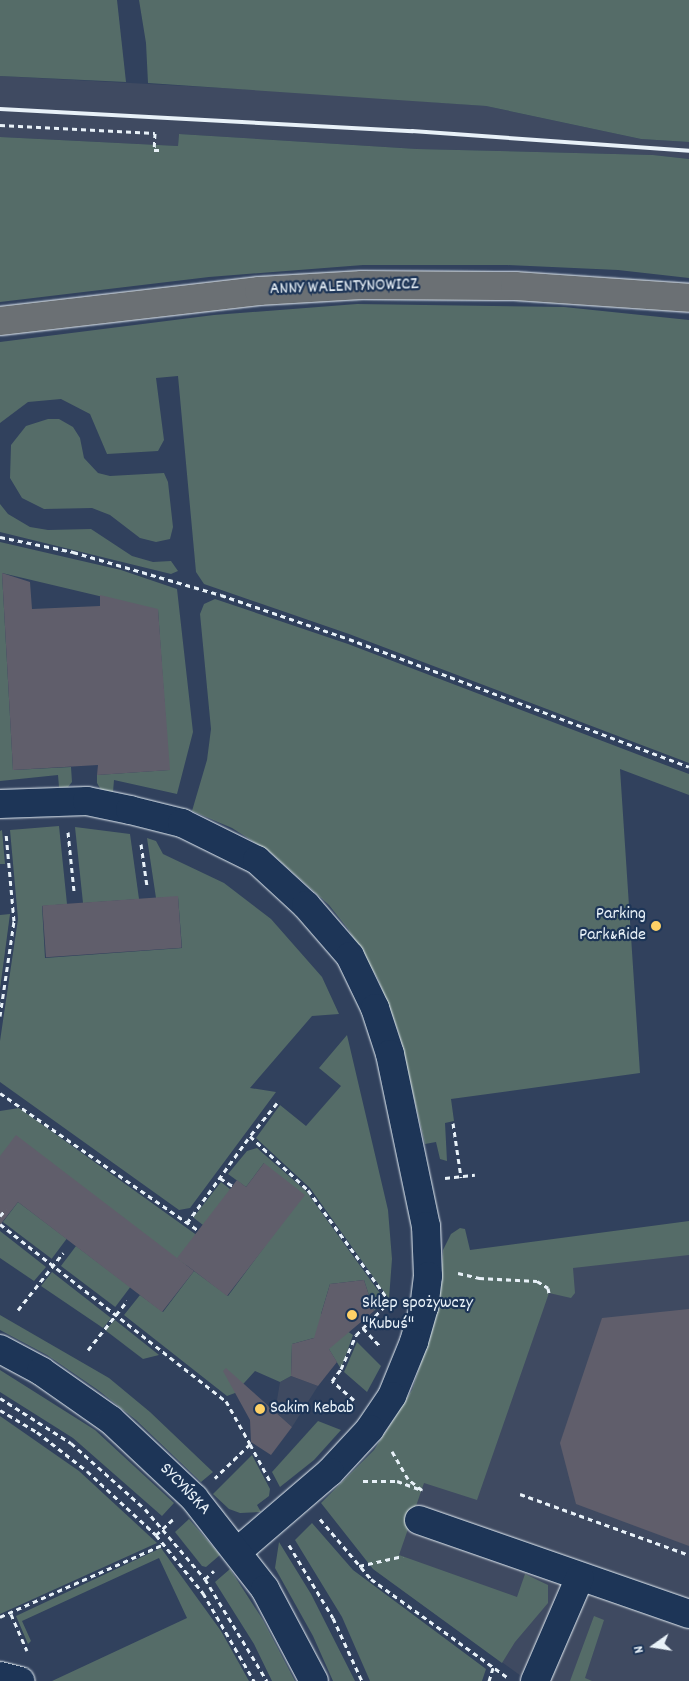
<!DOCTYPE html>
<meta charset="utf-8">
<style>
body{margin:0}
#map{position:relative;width:689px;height:1681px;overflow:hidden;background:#31415d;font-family:Dekko,sans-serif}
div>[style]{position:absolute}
.built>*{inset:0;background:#3f4a61}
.green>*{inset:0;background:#556c68;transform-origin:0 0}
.building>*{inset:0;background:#605e6b;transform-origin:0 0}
.path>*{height:3px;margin-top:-1.5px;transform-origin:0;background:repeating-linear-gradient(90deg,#e8f1f8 0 5px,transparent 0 9px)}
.roads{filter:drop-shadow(0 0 1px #e8f1f8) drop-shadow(0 0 1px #e8f1f8)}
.minor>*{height:28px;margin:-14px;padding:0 14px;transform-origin:14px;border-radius:14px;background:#1d3557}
.major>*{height:28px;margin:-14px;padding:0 14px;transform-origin:14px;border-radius:14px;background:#6b7074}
.rail>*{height:4px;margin:-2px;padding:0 2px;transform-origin:2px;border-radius:2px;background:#e8f1f8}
.dots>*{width:14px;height:14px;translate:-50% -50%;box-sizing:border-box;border:2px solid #1d3557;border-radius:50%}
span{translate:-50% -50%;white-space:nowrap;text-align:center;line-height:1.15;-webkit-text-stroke:4.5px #1d3557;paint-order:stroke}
.street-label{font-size:18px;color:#e8f1f8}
.poi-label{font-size:18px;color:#e8f1f8}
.right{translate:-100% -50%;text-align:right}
.left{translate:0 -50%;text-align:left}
.north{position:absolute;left:629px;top:1621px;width:50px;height:50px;-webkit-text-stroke:4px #1d3557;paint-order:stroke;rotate:257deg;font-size:14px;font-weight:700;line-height:20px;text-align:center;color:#e8f1f8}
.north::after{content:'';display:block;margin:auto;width:18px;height:22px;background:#e8f1f8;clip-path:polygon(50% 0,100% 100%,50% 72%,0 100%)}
</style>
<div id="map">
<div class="built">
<div style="clip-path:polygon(0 76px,300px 92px,486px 106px,641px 139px,689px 142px,689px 159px,653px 155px,417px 149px,179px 134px,178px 146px,0 137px)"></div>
<div style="clip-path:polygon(689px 1241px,689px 1681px,528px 1681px,373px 1569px,377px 1551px,506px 1265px)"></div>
<div style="clip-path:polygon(291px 1376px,318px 1386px,292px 1427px,275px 1412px,280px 1382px)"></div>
</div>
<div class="green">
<div style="clip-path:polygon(0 0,117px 0,126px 82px,0 76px)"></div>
<div style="clip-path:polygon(139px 0,689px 0,689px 142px,641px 139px,486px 106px,148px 83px,146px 43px)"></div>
<div style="clip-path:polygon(179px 134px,417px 149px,653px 155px,689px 159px,689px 278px,618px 270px,507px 265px,363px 265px,209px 277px,0 302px,0 137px,178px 146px)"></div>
<div style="clip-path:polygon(357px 304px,564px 307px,689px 320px,689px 763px,349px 634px,204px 584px,196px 572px,178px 376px,156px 378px,164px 440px,158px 451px,107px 454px,90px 414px,61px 399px,28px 402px,0 423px,0 342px,214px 315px)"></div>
<div style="clip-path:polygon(48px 419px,59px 419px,73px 427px,80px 438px,84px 458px,98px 473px,110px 476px,164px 473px,168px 482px,173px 527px,170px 539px,156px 542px,140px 538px,110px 515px,92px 508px,44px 509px,22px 498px,10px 478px,11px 445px,26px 426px)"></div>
<div style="clip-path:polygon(0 504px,8px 514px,30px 527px,48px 530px,91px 529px,132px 556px,153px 562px,171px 561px,178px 571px,171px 574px,0 532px)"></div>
<div style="clip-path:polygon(0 542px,121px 570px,177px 589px,193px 732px,177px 794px,114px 780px,113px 792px,101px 790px,97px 783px,97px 775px,169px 770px,158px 610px,2px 573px,13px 770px,71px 767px,72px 782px,68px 787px,59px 787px,58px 775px,0 781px)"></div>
<div style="clip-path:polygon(215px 599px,348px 644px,689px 774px,689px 795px,620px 769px,640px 1073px,451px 1099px,454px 1121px,445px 1123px,447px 1161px,440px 1159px,436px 1142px,425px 1144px,398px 1031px,378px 979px,348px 929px,329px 905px,270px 852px,232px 828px,192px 811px,207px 760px,211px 729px,200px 614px,204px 604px)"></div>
<div style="clip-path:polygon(59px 826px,67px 904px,42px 906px,45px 958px,182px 948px,178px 897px,156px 898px,147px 838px,156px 841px,163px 854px,224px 883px,271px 919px,322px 977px,339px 1014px,312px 1016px,250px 1088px,276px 1092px,190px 1208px,179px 1210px,0 1082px,0 1041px,18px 919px,10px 830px)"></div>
<div style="clip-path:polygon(75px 827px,130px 834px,139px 899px,83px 903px)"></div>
<div style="clip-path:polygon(2px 830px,5px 864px,0 864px,0 831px)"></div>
<div style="clip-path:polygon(10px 914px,0 989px,0 915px)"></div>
<div style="clip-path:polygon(347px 1035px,388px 1210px,392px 1259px,389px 1299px,310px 1188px,256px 1138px,280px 1105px,306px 1126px,341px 1086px,319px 1068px)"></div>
<div style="clip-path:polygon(19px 1108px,205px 1241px,186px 1265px,0 1156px,0 1111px)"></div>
<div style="clip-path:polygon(257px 1148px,306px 1191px,382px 1296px,382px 1303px,374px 1311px,364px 1280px,330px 1284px,321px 1314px,353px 1335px,341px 1369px,321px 1336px,292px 1344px,291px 1376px,280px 1382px,255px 1371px,235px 1393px,227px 1396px,124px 1315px,140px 1295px,163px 1312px,194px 1271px,228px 1296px,265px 1246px,264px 1163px,246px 1187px,228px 1174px,247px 1151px)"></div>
<div style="left:221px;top:1182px;width:23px;height:45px;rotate:38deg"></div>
<div style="left:18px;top:1202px;width:61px;height:25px;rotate:37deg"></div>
<div style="clip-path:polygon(689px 1221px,689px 1255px,573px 1268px,575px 1293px,571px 1298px,549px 1293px,477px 1500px,424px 1483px,399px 1555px,517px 1597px,525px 1574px,548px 1585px,548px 1603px,515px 1642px,502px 1663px,373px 1569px,321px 1503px,374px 1450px,412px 1390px,439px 1307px,443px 1250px,451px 1234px,460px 1228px,465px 1229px,470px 1250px)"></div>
<div style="clip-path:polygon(0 1231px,46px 1267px,34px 1281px,0 1258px)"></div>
<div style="left:76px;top:1246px;width:68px;height:25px;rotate:37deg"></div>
<div style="clip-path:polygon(52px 1272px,111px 1318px,103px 1328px,41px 1286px)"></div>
<div style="clip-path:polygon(0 1315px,109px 1378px,150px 1412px,213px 1472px,201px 1482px,136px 1420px,98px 1390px,47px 1355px,0 1330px)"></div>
<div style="clip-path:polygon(115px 1320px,159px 1355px,143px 1359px,105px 1330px)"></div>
<div style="clip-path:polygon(357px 1342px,381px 1366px,367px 1392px,344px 1372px)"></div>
<div style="clip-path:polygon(0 1370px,95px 1430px,174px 1503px,162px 1516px,73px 1438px,0 1392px)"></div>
<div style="clip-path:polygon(0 1416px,79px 1471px,157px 1543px,0 1614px)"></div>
<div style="clip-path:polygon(318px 1421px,341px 1430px,314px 1460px,280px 1487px,272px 1472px)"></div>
<div style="clip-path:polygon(252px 1455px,270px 1489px,269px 1496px,257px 1505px,261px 1512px,240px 1513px,229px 1509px,213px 1494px)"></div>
<div style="clip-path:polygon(189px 1519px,220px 1555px,206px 1567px,202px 1566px,175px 1532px)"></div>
<div style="clip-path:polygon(312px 1523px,353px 1570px,486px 1669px,482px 1681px,370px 1681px,342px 1617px,295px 1540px)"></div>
<div style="clip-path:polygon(279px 1542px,311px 1594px,355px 1681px,333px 1681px,313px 1636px,275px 1568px)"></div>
<div style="clip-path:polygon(161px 1548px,221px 1631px,249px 1681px,52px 1681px,187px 1618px,159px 1558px,22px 1621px,31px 1641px,28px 1644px,16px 1616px)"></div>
<div style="clip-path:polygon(230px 1569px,263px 1620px,295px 1681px,272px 1681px,254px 1644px,215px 1582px)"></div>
<div style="clip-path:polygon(594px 1616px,604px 1620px,585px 1678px,592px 1681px,570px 1681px)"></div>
</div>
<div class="building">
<div style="clip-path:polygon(2px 573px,30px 582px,32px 609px,100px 606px,100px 595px,158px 609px,170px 770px,97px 775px,98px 765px,13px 770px)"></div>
<div style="left:178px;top:896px;width:52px;height:136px;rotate:86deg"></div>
<div style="clip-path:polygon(16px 1135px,194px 1271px,162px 1312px,18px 1202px,0 1225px,0 1156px)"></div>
<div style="clip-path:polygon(264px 1163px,305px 1195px,227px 1296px,177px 1258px,237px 1180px,246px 1187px)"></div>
<div style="clip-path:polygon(364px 1280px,374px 1311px,329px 1349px,337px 1362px,318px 1386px,291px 1376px,292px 1344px,314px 1338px,330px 1284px)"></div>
<div style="clip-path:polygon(689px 1309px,689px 1546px,576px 1504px,560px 1443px,602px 1318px)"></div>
<div style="clip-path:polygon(226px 1368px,292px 1427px,271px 1455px,251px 1442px,250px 1420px,223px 1371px)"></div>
</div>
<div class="path">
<div style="left:0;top:125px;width:155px;rotate:3deg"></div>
<div style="left:155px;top:133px;width:17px;rotate:93deg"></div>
<div style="left:154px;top:150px;width:5px"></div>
<div style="left:0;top:537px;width:75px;rotate:11.6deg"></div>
<div style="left:73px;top:552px;width:154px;rotate:16.2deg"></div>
<div style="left:221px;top:595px;width:135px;rotate:19deg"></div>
<div style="left:349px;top:639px;width:363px;rotate:20.6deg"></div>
<div style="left:68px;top:832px;width:59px;rotate:84.2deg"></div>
<div style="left:141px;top:844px;width:42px;rotate:81.9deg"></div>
<div style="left:0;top:1016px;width:96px;rotate:-81.6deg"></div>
<div style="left:14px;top:921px;width:88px;rotate:-95.2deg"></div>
<div style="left:0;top:1093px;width:241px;rotate:34.7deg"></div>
<div style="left:277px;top:1103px;width:43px;rotate:129.3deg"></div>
<div style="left:250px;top:1136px;width:79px;rotate:43deg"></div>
<div style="left:308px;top:1190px;width:144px;rotate:53.8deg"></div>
<div style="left:453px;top:1123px;width:55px;rotate:81.6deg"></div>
<div style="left:220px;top:1178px;width:15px;rotate:32deg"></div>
<div style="left:445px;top:1178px;width:30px;rotate:-6deg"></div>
<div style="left:0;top:1216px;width:9px;rotate:-49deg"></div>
<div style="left:187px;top:1223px;width:107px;rotate:-54.1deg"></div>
<div style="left:0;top:1224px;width:287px;rotate:38.1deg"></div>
<div style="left:226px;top:1401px;width:49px;rotate:60.8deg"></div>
<div style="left:250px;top:1444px;width:49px;rotate:135.8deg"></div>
<div style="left:458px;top:1273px;width:22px;rotate:13deg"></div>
<div style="left:479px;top:1278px;width:58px;rotate:3deg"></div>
<div style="left:537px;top:1281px;width:13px;rotate:32deg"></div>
<div style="left:548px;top:1288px;width:5px;rotate:79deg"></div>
<div style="left:18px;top:1310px;width:73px;rotate:-51.7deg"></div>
<div style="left:363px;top:1328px;width:26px;rotate:47deg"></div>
<div style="left:88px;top:1350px;width:63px;rotate:-51.5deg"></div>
<div style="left:0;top:1398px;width:84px;rotate:32.4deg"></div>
<div style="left:71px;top:1443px;width:99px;rotate:41.7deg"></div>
<div style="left:145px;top:1509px;width:92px;rotate:49.4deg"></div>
<div style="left:205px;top:1579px;width:119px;rotate:58.7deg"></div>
<div style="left:354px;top:1400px;width:29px;rotate:-139deg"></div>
<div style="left:332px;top:1381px;width:15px;rotate:-53deg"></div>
<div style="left:341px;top:1369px;width:37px;rotate:-66deg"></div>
<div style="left:356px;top:1335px;width:47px;rotate:-45deg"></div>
<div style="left:0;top:1410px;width:43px;rotate:30.7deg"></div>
<div style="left:37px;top:1432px;width:63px;rotate:38deg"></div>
<div style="left:87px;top:1471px;width:94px;rotate:42.8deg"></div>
<div style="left:156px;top:1535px;width:75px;rotate:51deg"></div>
<div style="left:203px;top:1593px;width:102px;rotate:59.9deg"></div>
<div style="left:250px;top:1444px;width:44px;rotate:61.7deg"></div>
<div style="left:363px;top:1481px;width:34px"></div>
<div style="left:397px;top:1481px;width:27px;rotate:20deg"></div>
<div style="left:422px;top:1490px;width:18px;rotate:-142deg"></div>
<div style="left:408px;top:1479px;width:32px;rotate:-120deg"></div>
<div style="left:520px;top:1494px;width:180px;rotate:19.8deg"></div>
<div style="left:320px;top:1519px;width:79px;rotate:49.6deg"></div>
<div style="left:371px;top:1579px;width:168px;rotate:35.8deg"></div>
<div style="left:156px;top:1535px;width:23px;rotate:-43deg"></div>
<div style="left:289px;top:1545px;width:85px;rotate:58.9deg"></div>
<div style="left:333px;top:1618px;width:69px;rotate:65.3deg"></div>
<div style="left:359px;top:1566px;width:45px;rotate:-12.8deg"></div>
<div style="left:205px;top:1579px;width:12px;rotate:-42deg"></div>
<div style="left:11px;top:1614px;width:40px;rotate:66.6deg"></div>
<div style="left:0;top:1617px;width:180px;rotate:-24deg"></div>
<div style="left:489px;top:1681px;width:14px;rotate:-73deg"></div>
</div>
<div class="roads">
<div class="minor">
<div style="left:0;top:804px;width:87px;rotate:-2deg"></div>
<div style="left:87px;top:801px;width:44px;rotate:11.8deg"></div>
<div style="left:130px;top:810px;width:54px;rotate:14deg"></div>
<div style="left:182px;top:823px;width:84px;rotate:26.3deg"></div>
<div style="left:257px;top:860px;width:67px;rotate:42.6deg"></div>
<div style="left:306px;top:905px;width:67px;rotate:49.2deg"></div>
<div style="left:350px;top:956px;width:58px;rotate:64.3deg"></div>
<div style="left:375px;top:1008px;width:48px;rotate:71.9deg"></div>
<div style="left:390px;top:1054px;width:176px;rotate:78.2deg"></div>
<div style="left:426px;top:1226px;width:50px;rotate:87.7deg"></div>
<div style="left:428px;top:1276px;width:31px;rotate:97deg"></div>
<div style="left:424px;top:1307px;width:36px;rotate:106deg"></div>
<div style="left:414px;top:1342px;width:58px;rotate:112.2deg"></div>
<div style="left:392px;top:1396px;width:40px;rotate:124deg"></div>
<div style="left:370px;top:1429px;width:59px;rotate:132.9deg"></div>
<div style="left:330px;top:1472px;width:121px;rotate:139.3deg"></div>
<div style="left:0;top:1349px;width:47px;rotate:28.2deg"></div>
<div style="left:41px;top:1371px;width:85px;rotate:35deg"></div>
<div style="left:111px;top:1420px;width:114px;rotate:43.2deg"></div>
<div style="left:194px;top:1498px;width:115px;rotate:52deg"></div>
<div style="left:265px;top:1589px;width:104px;rotate:62deg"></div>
<div style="left:419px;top:1520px;width:286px;rotate:19.2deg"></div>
<div style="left:0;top:1676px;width:21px;rotate:14deg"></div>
<div style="left:535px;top:1681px;width:113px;rotate:-66.6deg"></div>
</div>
<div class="major">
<div style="left:0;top:321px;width:261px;rotate:-6.6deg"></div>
<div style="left:259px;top:291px;width:103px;rotate:-3.3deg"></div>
<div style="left:362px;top:285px;width:153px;rotate:0.4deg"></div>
<div style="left:515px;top:286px;width:174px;rotate:3.9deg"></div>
</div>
</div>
<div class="rail">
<div style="left:0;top:109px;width:413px;rotate:3.1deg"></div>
<div style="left:412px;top:131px;width:278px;rotate:4.1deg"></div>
</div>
<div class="dots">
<div style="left:656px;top:926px;background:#ffd166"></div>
<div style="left:352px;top:1315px;background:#ffd166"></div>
<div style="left:260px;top:1409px;background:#ffd166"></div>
</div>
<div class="street-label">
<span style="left:344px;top:288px;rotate:-2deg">ANNY WALENTYNOWICZ</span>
<span style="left:184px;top:1490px;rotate:46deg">SYCYŃSKA</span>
</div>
<div class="poi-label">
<span class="right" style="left:646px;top:926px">Parking<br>Park&amp;Ride</span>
<span class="left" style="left:362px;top:1315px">Sklep spożywczy<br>"Kubuś"</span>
<span class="left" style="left:270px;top:1409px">Sakim Kebab</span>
</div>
<div class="north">N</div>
</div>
